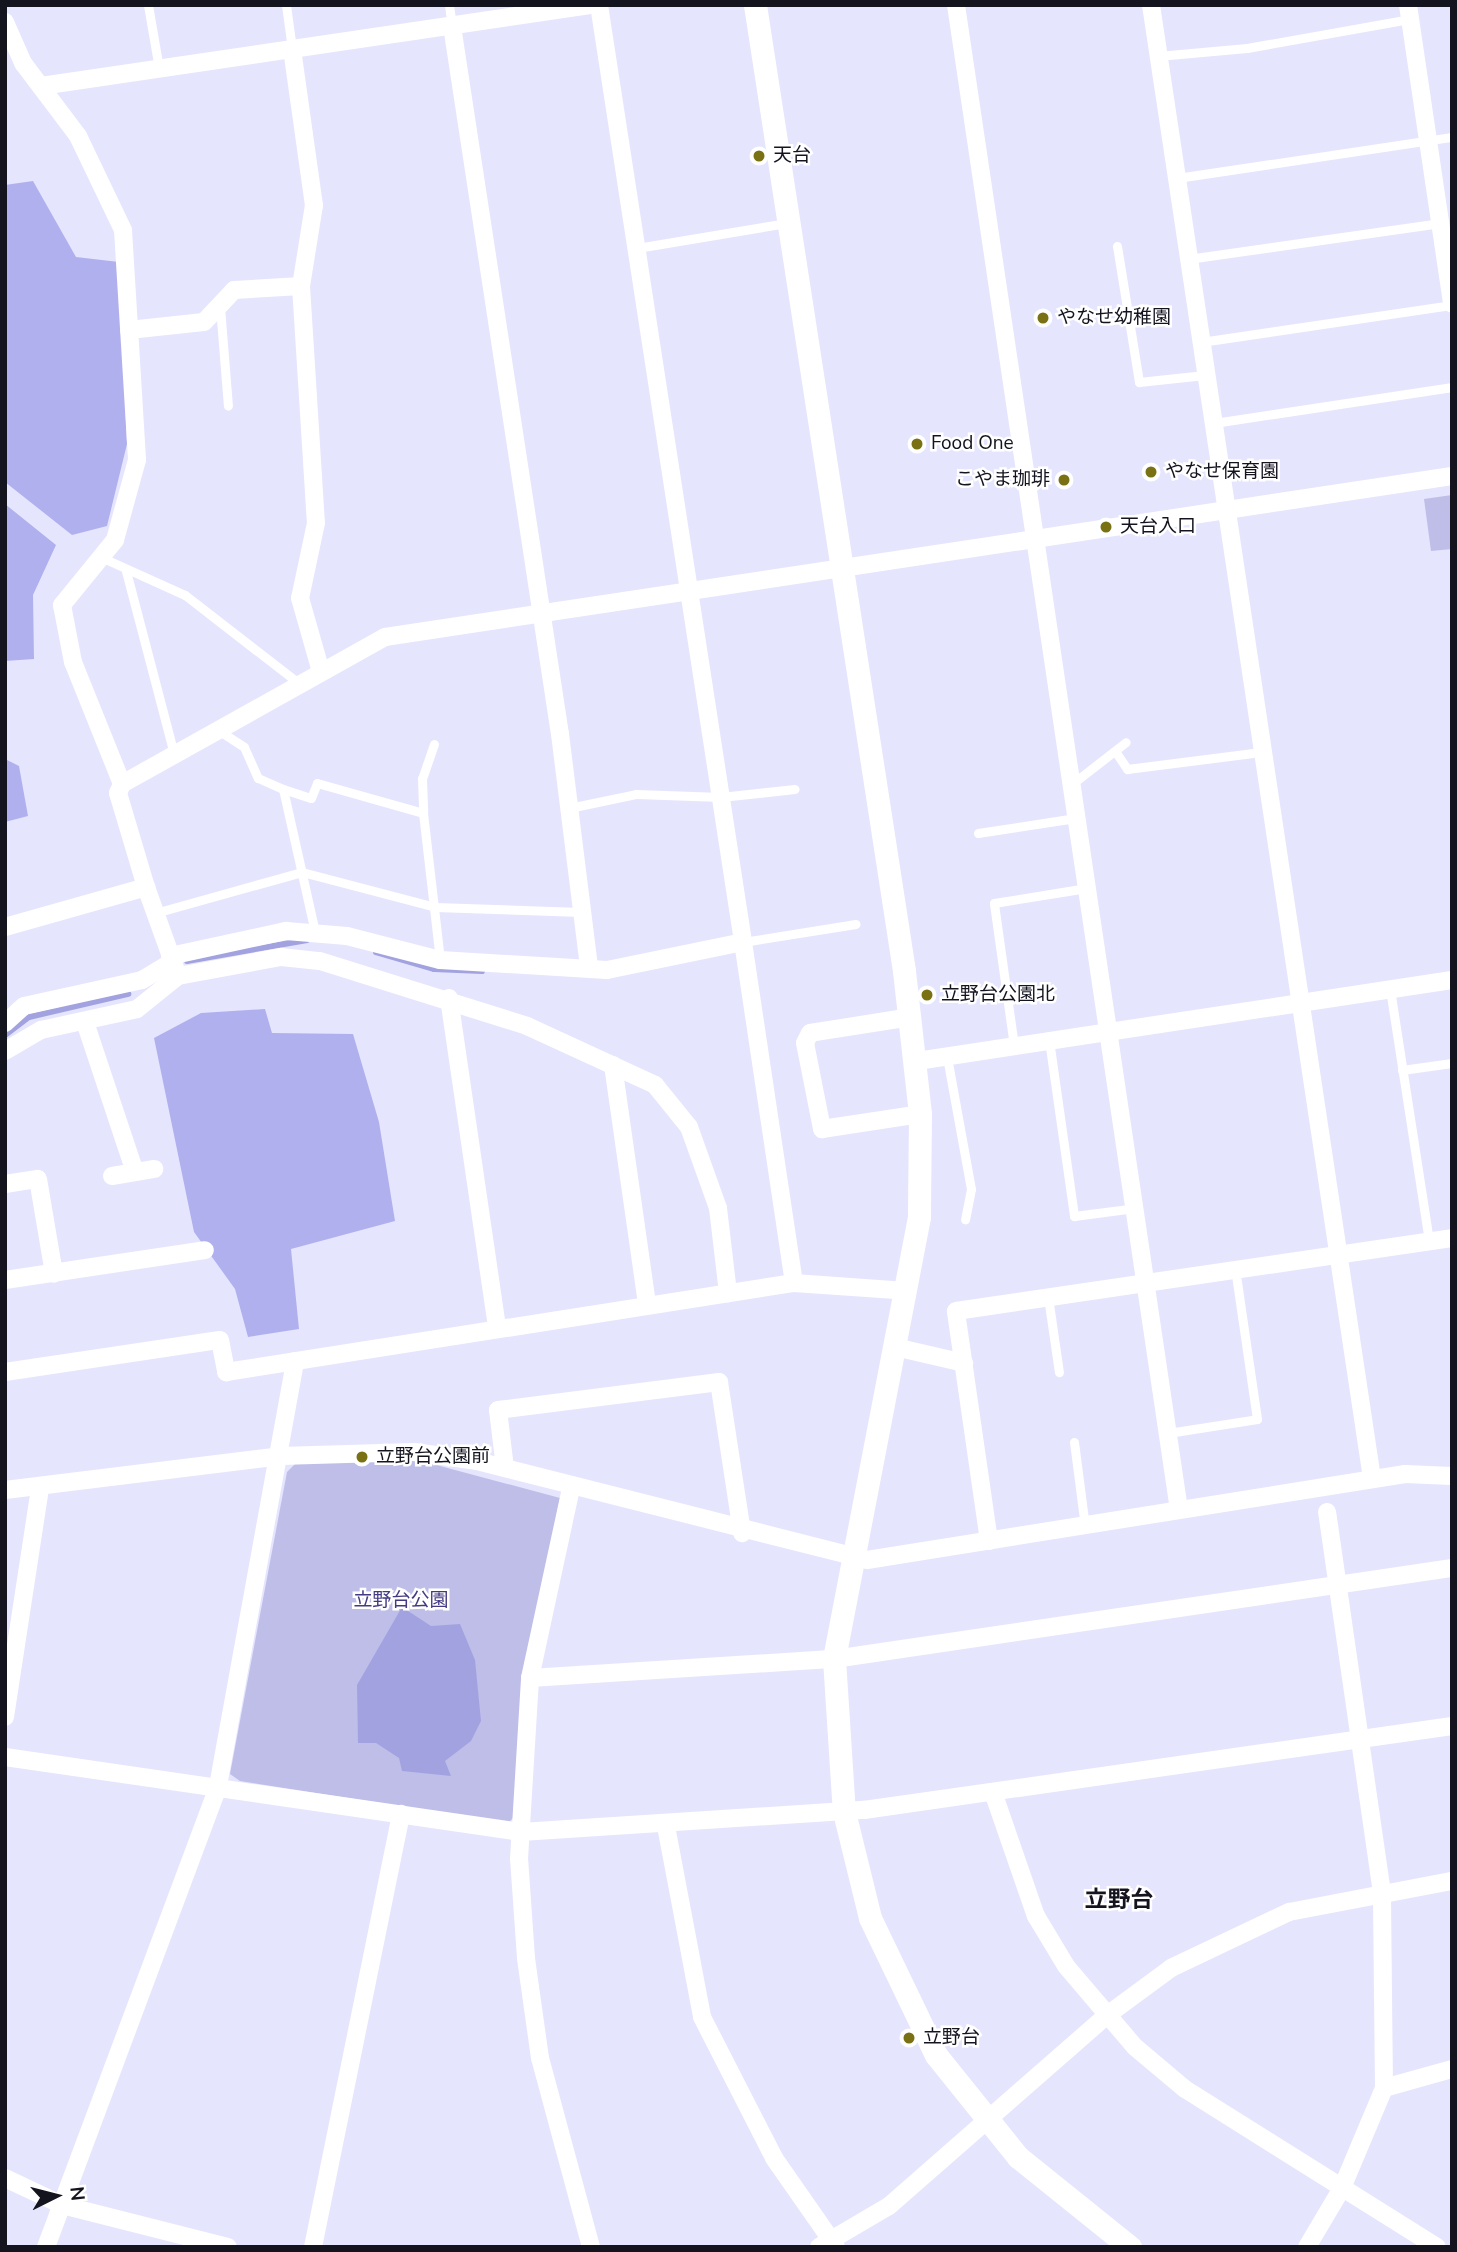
<!DOCTYPE html>
<meta charset="utf-8">
<style>
body{margin:0}
#map{position:relative;width:1457px;height:2252px;overflow:hidden;background:#e5e5fe;font-family:"Nunito Sans","Noto Sans JP",sans-serif}
div>[style]{position:absolute}
.green>*{inset:0;background:#bebee9}
.forest>*{inset:0;background:#b1b0ef}
.water>*{inset:0;background:#a3a2e0}
.stream>*{height:6px;margin:-3px;padding:0 3px;transform-origin:3px;border-radius:3px;background:#a3a2e0}
.service>*{height:9px;margin:-4.5px;padding:0 4.5px;transform-origin:4.5px;border-radius:4.5px;background:#fff}
.minor>*{height:18px;margin:-9px;padding:0 9px;transform-origin:9px;border-radius:9px;background:#fff}
.tertiary>*{height:23px;margin:-11.5px;padding:0 11.5px;transform-origin:11.5px;border-radius:11.5px;background:#fff}
.dots>*{width:19px;height:19px;translate:-50% -50%;box-sizing:border-box;border:4px solid #fff;border-radius:50%}
span{translate:-50% -50%;white-space:nowrap;text-align:center;line-height:1.15;-webkit-text-stroke:5px #fff;paint-order:stroke}
.poi-label{font-size:19px;color:#14141f}
.left{translate:0 -50%;text-align:left}
.right{translate:-100% -50%;text-align:right}
.park-label{font-size:19px;color:#423a83}
.quarter-label{font-size:23px;color:#14141f;font-weight:700}
.frame{position:absolute;inset:0;border:7px solid #14141f;pointer-events:none}
.north{position:absolute;left:21px;top:2161px;width:70px;height:70px;-webkit-text-stroke:5px #fff;paint-order:stroke;rotate:84deg;font-size:19px;font-weight:700;line-height:28px;text-align:center;color:#14141f}
.north::after{content:'';display:block;margin:auto;width:24px;height:32px;background:#14141f;clip-path:polygon(50% 0,100% 100%,50% 72%,0 100%)}
</style>
<div id="map">
<div class="green">
<div style="clip-path:polygon(1452px 495px,1452px 549px,1431px 551px,1424px 499px)"></div>
<div style="clip-path:polygon(414px 1459px,560px 1498px,523px 1680px,513px 1818px,508px 1823px,240px 1781px,230px 1774px,287px 1472px,295px 1464px)"></div>
</div>
<div class="forest">
<div style="clip-path:polygon(33px 181px,76px 257px,119px 262px,127px 444px,107px 526px,72px 535px,5px 482px,5px 185px)"></div>
<div style="clip-path:polygon(5px 504px,56px 545px,33px 595px,34px 659px,5px 661px)"></div>
<div style="clip-path:polygon(5px 759px,19px 766px,28px 816px,5px 822px)"></div>
<div style="clip-path:polygon(265px 1009px,272px 1033px,353px 1034px,379px 1122px,395px 1221px,291px 1249px,299px 1329px,248px 1337px,235px 1289px,194px 1232px,154px 1038px,201px 1013px)"></div>
</div>
<div class="water">
<div style="clip-path:polygon(402px 1607px,431px 1626px,460px 1624px,475px 1660px,481px 1721px,471px 1741px,445px 1761px,451px 1776px,402px 1771px,399px 1758px,376px 1743px,358px 1743px,357px 1685px)"></div>
</div>
<div class="stream">
<div style="left:376px;top:952px;width:60px;rotate:16.3deg"></div>
<div style="left:434px;top:969px;width:48px;rotate:2.4deg"></div>
<div style="left:187px;top:961px;width:122px;rotate:-9.9deg"></div>
<div style="left:5px;top:1035px;width:30px;rotate:-37deg"></div>
<div style="left:29px;top:1017px;width:102px;rotate:-13.1deg"></div>
</div>
<div class="service">
<div style="left:148px;top:5px;width:65px;rotate:80.2deg"></div>
<div style="left:286px;top:5px;width:44px;rotate:82.2deg"></div>
<div style="left:449px;top:5px;width:21px;rotate:82deg"></div>
<div style="left:1158px;top:56px;width:89px;rotate:-5.1deg"></div>
<div style="left:1247px;top:48px;width:166px;rotate:-10.1deg"></div>
<div style="left:1177px;top:178px;width:278px;rotate:-8.5deg"></div>
<div style="left:1117px;top:246px;width:138px;rotate:80.8deg"></div>
<div style="left:1139px;top:382px;width:66px;rotate:-6.1deg"></div>
<div style="left:637px;top:248px;width:151px;rotate:-9.5deg"></div>
<div style="left:1188px;top:259px;width:255px;rotate:-8.1deg"></div>
<div style="left:220px;top:307px;width:99px;rotate:85.4deg"></div>
<div style="left:1201px;top:342px;width:254px;rotate:-8.4deg"></div>
<div style="left:1214px;top:423px;width:241px;rotate:-8.6deg"></div>
<div style="left:103px;top:558px;width:90px;rotate:24.3deg"></div>
<div style="left:185px;top:595px;width:140px;rotate:37.8deg"></div>
<div style="left:126px;top:571px;width:189px;rotate:75.3deg"></div>
<div style="left:218px;top:730px;width:31px;rotate:33deg"></div>
<div style="left:244px;top:747px;width:34px;rotate:66deg"></div>
<div style="left:258px;top:778px;width:27px;rotate:24deg"></div>
<div style="left:283px;top:789px;width:29px;rotate:18deg"></div>
<div style="left:311px;top:798px;width:16px;rotate:-68deg"></div>
<div style="left:317px;top:783px;width:110px;rotate:15.8deg"></div>
<div style="left:434px;top:744px;width:36px;rotate:109deg"></div>
<div style="left:422px;top:778px;width:35px;rotate:88deg"></div>
<div style="left:423px;top:813px;width:148px;rotate:83.4deg"></div>
<div style="left:1115px;top:751px;width:22px;rotate:56deg"></div>
<div style="left:1127px;top:769px;width:135px;rotate:-7.2deg"></div>
<div style="left:1072px;top:784px;width:68px;rotate:-37.9deg"></div>
<div style="left:283px;top:789px;width:147px;rotate:77.4deg"></div>
<div style="left:569px;top:808px;width:68px;rotate:-11.8deg"></div>
<div style="left:636px;top:794px;width:85px;rotate:2deg"></div>
<div style="left:721px;top:797px;width:74px;rotate:-6.2deg"></div>
<div style="left:978px;top:833px;width:99px;rotate:-8.7deg"></div>
<div style="left:155px;top:913px;width:153px;rotate:-15.6deg"></div>
<div style="left:302px;top:872px;width:138px;rotate:14.7deg"></div>
<div style="left:435px;top:907px;width:146px;rotate:2deg"></div>
<div style="left:743px;top:942px;width:114px;rotate:-9.1deg"></div>
<div style="left:1390px;top:989px;width:256px;rotate:81.2deg"></div>
<div style="left:1049px;top:1040px;width:178px;rotate:81.9deg"></div>
<div style="left:1074px;top:1216px;width:63px;rotate:-7.4deg"></div>
<div style="left:1014px;top:1046px;width:144px;rotate:-98deg"></div>
<div style="left:994px;top:903px;width:94px;rotate:-9.2deg"></div>
<div style="left:947px;top:1057px;width:134px;rotate:79.7deg"></div>
<div style="left:971px;top:1189px;width:31px;rotate:101deg"></div>
<div style="left:1402px;top:1070px;width:50px;rotate:-8deg"></div>
<div style="left:1048px;top:1297px;width:76px;rotate:81.7deg"></div>
<div style="left:1168px;top:1433px;width:90px;rotate:-8.9deg"></div>
<div style="left:1257px;top:1419px;width:153px;rotate:-98.3deg"></div>
<div style="left:1074px;top:1442px;width:86px;rotate:82.6deg"></div>
</div>
<div class="minor">
<div style="left:599px;top:5px;width:948px;rotate:81.26deg"></div>
<div style="left:956px;top:5px;width:1520px;rotate:81.57deg"></div>
<div style="left:1151px;top:5px;width:1490px;rotate:81.47deg"></div>
<div style="left:1408px;top:5px;width:302px;rotate:81.6deg"></div>
<div style="left:5px;top:22px;width:45px;rotate:66.3deg"></div>
<div style="left:23px;top:63px;width:91px;rotate:53deg"></div>
<div style="left:78px;top:136px;width:104px;rotate:64.4deg"></div>
<div style="left:123px;top:230px;width:230px;rotate:86.5deg"></div>
<div style="left:137px;top:460px;width:83px;rotate:105.4deg"></div>
<div style="left:115px;top:540px;width:84px;rotate:129.2deg"></div>
<div style="left:62px;top:605px;width:58px;rotate:79.1deg"></div>
<div style="left:73px;top:662px;width:131px;rotate:68.1deg"></div>
<div style="left:452px;top:26px;width:716px;rotate:81.33deg"></div>
<div style="left:560px;top:734px;width:236px;rotate:82.9deg"></div>
<div style="left:292px;top:49px;width:158px;rotate:82deg"></div>
<div style="left:314px;top:205px;width:82px;rotate:99.1deg"></div>
<div style="left:301px;top:286px;width:237px;rotate:86.4deg"></div>
<div style="left:316px;top:523px;width:77px;rotate:102deg"></div>
<div style="left:300px;top:598px;width:73px;rotate:74.1deg"></div>
<div style="left:41px;top:86px;width:555px;rotate:-8.39deg"></div>
<div style="left:129px;top:330px;width:75px;rotate:-6.1deg"></div>
<div style="left:204px;top:322px;width:44px;rotate:-46.8deg"></div>
<div style="left:234px;top:290px;width:67px;rotate:-3.4deg"></div>
<div style="left:5px;top:927px;width:147px;rotate:-15.8deg"></div>
<div style="left:146px;top:887px;width:98px;rotate:-106.6deg"></div>
<div style="left:118px;top:793px;width:10px;rotate:-66deg"></div>
<div style="left:122px;top:784px;width:301px;rotate:-29.2deg"></div>
<div style="left:385px;top:637px;width:1079px;rotate:-8.58deg"></div>
<div style="left:170px;top:956px;width:119px;rotate:-12.2deg"></div>
<div style="left:286px;top:931px;width:61px;rotate:4.7deg"></div>
<div style="left:347px;top:936px;width:96px;rotate:14.5deg"></div>
<div style="left:440px;top:960px;width:167px;rotate:3.4deg"></div>
<div style="left:607px;top:970px;width:139px;rotate:-11.6deg"></div>
<div style="left:743px;top:942px;width:345px;rotate:81.5deg"></div>
<div style="left:178px;top:976px;width:105px;rotate:-10.5deg"></div>
<div style="left:281px;top:957px;width:39px;rotate:6deg"></div>
<div style="left:320px;top:961px;width:217px;rotate:17.4deg"></div>
<div style="left:527px;top:1026px;width:141px;rotate:24.7deg"></div>
<div style="left:655px;top:1085px;width:54px;rotate:51deg"></div>
<div style="left:689px;top:1127px;width:86px;rotate:70.3deg"></div>
<div style="left:718px;top:1208px;width:86px;rotate:83.3deg"></div>
<div style="left:449px;top:998px;width:334px;rotate:81.7deg"></div>
<div style="left:911px;top:1017px;width:102px;rotate:171deg"></div>
<div style="left:810px;top:1033px;width:11px;rotate:117deg"></div>
<div style="left:805px;top:1043px;width:88px;rotate:78.8deg"></div>
<div style="left:822px;top:1129px;width:99px;rotate:-8.7deg"></div>
<div style="left:85px;top:1022px;width:158px;rotate:71.6deg"></div>
<div style="left:5px;top:1023px;width:25px;rotate:-42deg"></div>
<div style="left:24px;top:1006px;width:121px;rotate:-12.4deg"></div>
<div style="left:142px;top:980px;width:35px;rotate:-31deg"></div>
<div style="left:5px;top:1051px;width:42px;rotate:-30.3deg"></div>
<div style="left:41px;top:1030px;width:98px;rotate:-12.3deg"></div>
<div style="left:137px;top:1009px;width:53px;rotate:-38.8deg"></div>
<div style="left:178px;top:976px;width:95px;rotate:-109.8deg"></div>
<div style="left:917px;top:1061px;width:541px;rotate:-8.61deg"></div>
<div style="left:613px;top:1065px;width:242px;rotate:81.9deg"></div>
<div style="left:112px;top:1176px;width:43px;rotate:-9.5deg"></div>
<div style="left:5px;top:1184px;width:33px;rotate:-9deg"></div>
<div style="left:38px;top:1179px;width:96px;rotate:80.4deg"></div>
<div style="left:5px;top:1280px;width:202px;rotate:-8.5deg"></div>
<div style="left:895px;top:1347px;width:71px;rotate:13.1deg"></div>
<div style="left:5px;top:1372px;width:217px;rotate:-8.5deg"></div>
<div style="left:220px;top:1340px;width:33px;rotate:79deg"></div>
<div style="left:226px;top:1372px;width:575px;rotate:-8.91deg"></div>
<div style="left:794px;top:1283px;width:113px;rotate:4deg"></div>
<div style="left:505px;top:1468px;width:58px;rotate:-96.9deg"></div>
<div style="left:498px;top:1410px;width:223px;rotate:-7.2deg"></div>
<div style="left:719px;top:1382px;width:153px;rotate:81.3deg"></div>
<div style="left:5px;top:1490px;width:277px;rotate:-7deg"></div>
<div style="left:280px;top:1456px;width:134px;rotate:-1.7deg"></div>
<div style="left:414px;top:1452px;width:64px;rotate:8.1deg"></div>
<div style="left:477px;top:1461px;width:402px;rotate:14.2deg"></div>
<div style="left:867px;top:1560px;width:545px;rotate:-9.08deg"></div>
<div style="left:1405px;top:1474px;width:47px;rotate:2.4deg"></div>
<div style="left:989px;top:1541px;width:232px;rotate:-98.2deg"></div>
<div style="left:956px;top:1311px;width:501px;rotate:-8.37deg"></div>
<div style="left:530px;top:1678px;width:194px;rotate:-77.8deg"></div>
<div style="left:5px;top:1717px;width:233px;rotate:-81.3deg"></div>
<div style="left:5px;top:1757px;width:521px;rotate:8.27deg"></div>
<div style="left:521px;top:1832px;width:344px;rotate:-3.7deg"></div>
<div style="left:864px;top:1810px;width:594px;rotate:-8.13deg"></div>
<div style="left:994px;top:1795px;width:128px;rotate:70.9deg"></div>
<div style="left:1036px;top:1916px;width:58px;rotate:59deg"></div>
<div style="left:1066px;top:1966px;width:106px;rotate:49.6deg"></div>
<div style="left:1135px;top:2047px;width:65px;rotate:40deg"></div>
<div style="left:1185px;top:2089px;width:297px;rotate:32.1deg"></div>
<div style="left:666px;top:1826px;width:194px;rotate:79.3deg"></div>
<div style="left:702px;top:2017px;width:158px;rotate:62.9deg"></div>
<div style="left:774px;top:2158px;width:108px;rotate:55.1deg"></div>
<div style="left:1384px;top:2088px;width:71px;rotate:-15.6deg"></div>
<div style="left:5px;top:2178px;width:63px;rotate:25.3deg"></div>
<div style="left:62px;top:2205px;width:171px;rotate:14.2deg"></div>
<div style="left:46px;top:2247px;width:492px;rotate:-69.5deg"></div>
<div style="left:218px;top:1786px;width:432px;rotate:-79.7deg"></div>
<div style="left:313px;top:2247px;width:442px;rotate:-78.5deg"></div>
<div style="left:591px;top:2247px;width:196px;rotate:-105.1deg"></div>
<div style="left:540px;top:2058px;width:101px;rotate:-98deg"></div>
<div style="left:526px;top:1958px;width:99px;rotate:-94deg"></div>
<div style="left:519px;top:1859px;width:181px;rotate:-86.5deg"></div>
<div style="left:530px;top:1678px;width:305px;rotate:-3.6deg"></div>
<div style="left:834px;top:1659px;width:625px;rotate:-8.38deg"></div>
<div style="left:819px;top:2247px;width:81px;rotate:-30.4deg"></div>
<div style="left:889px;top:2206px;width:288px;rotate:-41.2deg"></div>
<div style="left:1106px;top:2016px;width:81px;rotate:-36.4deg"></div>
<div style="left:1171px;top:1968px;width:131px;rotate:-25.4deg"></div>
<div style="left:1289px;top:1912px;width:166px;rotate:-10.8deg"></div>
<div style="left:1307px;top:2247px;width:69px;rotate:-59.3deg"></div>
<div style="left:1342px;top:2188px;width:108px;rotate:-67.2deg"></div>
<div style="left:1384px;top:2088px;width:195px;rotate:-90.6deg"></div>
<div style="left:1382px;top:1893px;width:385px;rotate:-98.2deg"></div>
</div>
<div class="tertiary">
<div style="left:755px;top:5px;width:977px;rotate:81.23deg"></div>
<div style="left:904px;top:971px;width:144px;rotate:83.6deg"></div>
<div style="left:920px;top:1114px;width:103px;rotate:90.6deg"></div>
<div style="left:919px;top:1217px;width:450px;rotate:100.9deg"></div>
<div style="left:834px;top:1659px;width:153px;rotate:86.3deg"></div>
<div style="left:844px;top:1812px;width:109px;rotate:76.2deg"></div>
<div style="left:870px;top:1918px;width:152px;rotate:64.3deg"></div>
<div style="left:936px;top:2055px;width:131px;rotate:51.2deg"></div>
<div style="left:1018px;top:2157px;width:144px;rotate:38.8deg"></div>
</div>
<div class="dots">
<div style="left:759px;top:156px;background:#797113"></div>
<div style="left:1043px;top:318px;background:#797113"></div>
<div style="left:917px;top:444px;background:#797113"></div>
<div style="left:1151px;top:472px;background:#797113"></div>
<div style="left:1064px;top:480px;background:#797113"></div>
<div style="left:1106px;top:527px;background:#797113"></div>
<div style="left:927px;top:995px;background:#797113"></div>
<div style="left:362px;top:1457px;background:#797113"></div>
<div style="left:909px;top:2038px;background:#797113"></div>
</div>
<div class="poi-label">
<span class="left" style="left:773px;top:156px">天台</span>
<span class="left" style="left:1057px;top:318px">やなせ幼稚園</span>
<span class="left" style="left:931px;top:444px">Food One</span>
<span class="left" style="left:1165px;top:472px">やなせ保育園</span>
<span class="right" style="left:1050px;top:480px">こやま珈琲</span>
<span class="left" style="left:1120px;top:527px">天台入口</span>
<span class="left" style="left:941px;top:995px">立野台公園北</span>
<span class="left" style="left:376px;top:1457px">立野台公園前</span>
<span class="left" style="left:923px;top:2038px">立野台</span>
</div>
<div class="park-label">
<span style="left:401px;top:1601px">立野台公園</span>
</div>
<div class="quarter-label">
<span style="left:1119px;top:1900px">立野台</span>
</div>
<div class="frame"></div>
<div class="north">N</div>
</div>
